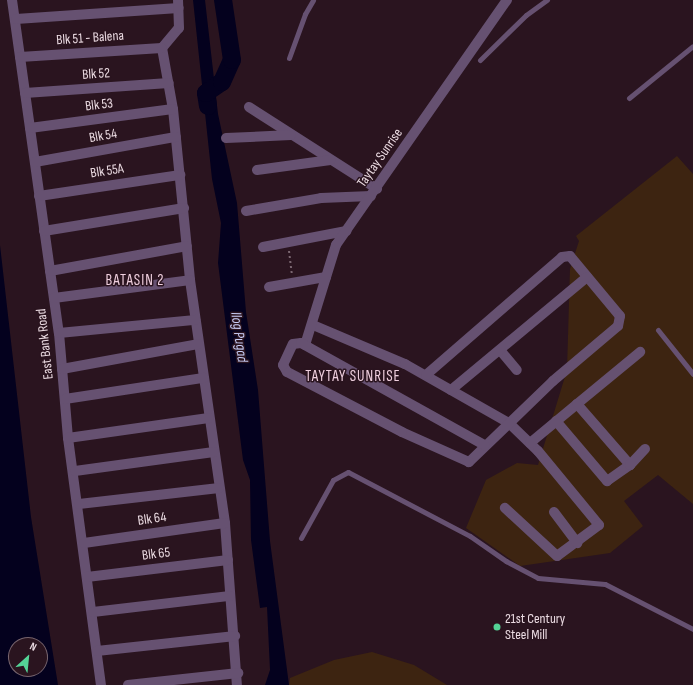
<!DOCTYPE html>
<style>
body{margin:0}
#map{position:relative;width:693px;height:685px;overflow:hidden;background:#2a141f;font-family:"Sofia Sans Condensed",sans-serif}
div>[style]{position:absolute}
.green>*{inset:0;background:#3d2411}
.water>*{inset:0;background:#04011e}
.river>*{height:18px;margin:-9px;padding:0 9px;transform-origin:9px;border-radius:9px;background:#04011e}
.path>*{height:2px;margin-top:-1px;transform-origin:0;background:repeating-linear-gradient(90deg,#7a6670 0 2px,transparent 0 5px)}
.lane>*{height:5px;margin:-2.5px;padding:0 2.5px;transform-origin:2.5px;border-radius:2.5px;background:#665171}
.street>*{height:10px;margin:-5px;padding:0 5px;transform-origin:5px;border-radius:5px;background:#665171}
.dots>*{width:11px;height:11px;translate:-50% -50%;box-sizing:border-box;border:2px solid #2a141f;border-radius:50%}
span{translate:-50% -50%;white-space:nowrap;text-align:center;line-height:1.15;-webkit-text-stroke:3px #2a141f;paint-order:stroke}
.street-label{font-size:14px;color:#ebdbe2}
.poi-label{font-size:14px;color:#ebdbe2}
.left{translate:0 -50%;text-align:left}
.neighbourhood-label{font-size:15px;color:#efcfde;letter-spacing:1px}
.water-label{font-size:15px;color:#c9cef8;font-style:italic}
.north{position:absolute;left:8px;top:637px;width:40px;height:40px;box-sizing:border-box;background:#2a141f;border:1px solid #77646d;border-radius:50%;rotate:27deg;font-size:11px;font-weight:700;line-height:16px;text-align:center;color:#ebdbe2}
.north::after{content:'';display:block;margin:auto;width:14px;height:18px;background:#54d396;clip-path:polygon(50% 0,100% 100%,50% 72%,0 100%)}
</style>
<div id="map">
<div class="green">
<div style="clip-path:polygon(677px 156px,693px 174px,693px 504px,658px 475px,624px 501px,643px 526px,610px 553px,520px 566px,466px 528px,486px 480px,517px 463px,538px 465px,567px 370px,570px 269px,579px 241px,576px 236px)"></div>
<div style="clip-path:polygon(372px 652px,414px 665px,447px 685px,289px 685px,290px 678px,334px 660px)"></div>
</div>
<div class="water">
<div style="clip-path:polygon(193px 0,205px 0,218px 114px,237px 203px,246px 312px,258px 390px,270px 541px,289px 685px,265px 685px,270px 670px,267px 607px,260px 608px,251px 540px,250px 480px,243px 460px,218px 263px,221px 223px,212px 179px)"></div>
<div style="clip-path:polygon(evenodd,0 245px,31px 517px,58px 685px,0 685px,0 245px,16px 645px,40px 645px,40px 669px,16px 669px,16px 645px)"></div>
</div>
<div class="river">
<div style="left:208px;top:106px;width:13px;rotate:-99deg"></div>
<div style="left:206px;top:93px;width:19px;rotate:-35deg"></div>
<div style="left:222px;top:82px;width:24px;rotate:-66deg"></div>
<div style="left:232px;top:60px;width:61px;rotate:-98.5deg"></div>
</div>
<div class="path">
<div style="left:289px;top:251px;width:23px;rotate:83deg"></div>
</div>
<div class="lane">
<div style="left:289px;top:58px;width:47px;rotate:-70deg"></div>
<div style="left:305px;top:14px;width:16px;rotate:-60deg"></div>
<div style="left:480px;top:60px;width:64px;rotate:-44.4deg"></div>
<div style="left:526px;top:15px;width:26px;rotate:-36deg"></div>
<div style="left:629px;top:98px;width:82px;rotate:-39.1deg"></div>
<div style="left:658px;top:330px;width:56px;rotate:51.5deg"></div>
<div style="left:301px;top:538px;width:66px;rotate:-61.1deg"></div>
<div style="left:333px;top:480px;width:17px;rotate:-28deg"></div>
<div style="left:348px;top:472px;width:138px;rotate:27.7deg"></div>
<div style="left:470px;top:536px;width:44px;rotate:34.8deg"></div>
<div style="left:506px;top:561px;width:36px;rotate:28deg"></div>
<div style="left:538px;top:578px;width:67px;rotate:5.1deg"></div>
<div style="left:605px;top:584px;width:99px;rotate:27.1deg"></div>
</div>
<div class="street">
<div style="left:12px;top:0;width:336px;rotate:82deg"></div>
<div style="left:59px;top:333px;width:105px;rotate:85.1deg"></div>
<div style="left:68px;top:438px;width:249px;rotate:82.4deg"></div>
<div style="left:16px;top:19px;width:163px;rotate:-3.9deg"></div>
<div style="left:162px;top:48px;width:62px;rotate:79.8deg"></div>
<div style="left:173px;top:109px;width:172px;rotate:84.3deg"></div>
<div style="left:190px;top:280px;width:246px;rotate:81.8deg"></div>
<div style="left:225px;top:523px;width:162px;rotate:85.8deg"></div>
<div style="left:162px;top:48px;width:26px;rotate:-50deg"></div>
<div style="left:179px;top:28px;width:28px;rotate:-92deg"></div>
<div style="left:20px;top:57px;width:142px;rotate:-3.6deg"></div>
<div style="left:25px;top:93px;width:144px;rotate:-4deg"></div>
<div style="left:249px;top:107px;width:152px;rotate:32.6deg"></div>
<div style="left:30px;top:128px;width:144px;rotate:-7.6deg"></div>
<div style="left:226px;top:138px;width:65px;rotate:-2.6deg"></div>
<div style="left:35px;top:162px;width:143px;rotate:-10.1deg"></div>
<div style="left:257px;top:170px;width:74px;rotate:-7.8deg"></div>
<div style="left:39px;top:196px;width:143px;rotate:-8.5deg"></div>
<div style="left:246px;top:211px;width:76px;rotate:-9.8deg"></div>
<div style="left:321px;top:198px;width:50px;rotate:-2.3deg"></div>
<div style="left:44px;top:231px;width:142px;rotate:-9.3deg"></div>
<div style="left:263px;top:247px;width:85px;rotate:-10.9deg"></div>
<div style="left:50px;top:271px;width:139px;rotate:-10.3deg"></div>
<div style="left:269px;top:287px;width:58px;rotate:-10deg"></div>
<div style="left:54px;top:298px;width:137px;rotate:-7.5deg"></div>
<div style="left:313px;top:325px;width:100px;rotate:23deg"></div>
<div style="left:405px;top:364px;width:120px;rotate:29.6deg"></div>
<div style="left:509px;top:423px;width:40px;rotate:44deg"></div>
<div style="left:538px;top:451px;width:96px;rotate:50.5deg"></div>
<div style="left:599px;top:525px;width:52px;rotate:143.6deg"></div>
<div style="left:557px;top:556px;width:71px;rotate:-137.3deg"></div>
<div style="left:59px;top:333px;width:137px;rotate:-5.5deg"></div>
<div style="left:305px;top:345px;width:105px;rotate:-72.8deg"></div>
<div style="left:336px;top:245px;width:299px;rotate:-55.1deg"></div>
<div style="left:500px;top:350px;width:26px;rotate:50deg"></div>
<div style="left:62px;top:369px;width:138px;rotate:-10.4deg"></div>
<div style="left:426px;top:375px;width:180px;rotate:-40.9deg"></div>
<div style="left:562px;top:257px;width:8px;rotate:-7deg"></div>
<div style="left:570px;top:256px;width:78px;rotate:50.2deg"></div>
<div style="left:620px;top:316px;width:10px;rotate:101deg"></div>
<div style="left:618px;top:326px;width:85px;rotate:139.8deg"></div>
<div style="left:553px;top:381px;width:117px;rotate:136deg"></div>
<div style="left:469px;top:462px;width:73px;rotate:-155.9deg"></div>
<div style="left:402px;top:432px;width:130px;rotate:-152.4deg"></div>
<div style="left:287px;top:372px;width:8px;rotate:-120deg"></div>
<div style="left:283px;top:365px;width:23px;rotate:-65deg"></div>
<div style="left:293px;top:344px;width:8px;rotate:-7deg"></div>
<div style="left:301px;top:343px;width:210px;rotate:29.1deg"></div>
<div style="left:451px;top:390px;width:177px;rotate:-39.7deg"></div>
<div style="left:65px;top:399px;width:140px;rotate:-8.7deg"></div>
<div style="left:577px;top:404px;width:82px;rotate:-39.5deg"></div>
<div style="left:556px;top:421px;width:79px;rotate:49.6deg"></div>
<div style="left:607px;top:481px;width:28px;rotate:-35deg"></div>
<div style="left:68px;top:438px;width:142px;rotate:-8.1deg"></div>
<div style="left:530px;top:443px;width:61px;rotate:-39.7deg"></div>
<div style="left:577px;top:404px;width:81px;rotate:49deg"></div>
<div style="left:630px;top:465px;width:22px;rotate:-47deg"></div>
<div style="left:75px;top:471px;width:140px;rotate:-7.8deg"></div>
<div style="left:79px;top:504px;width:141px;rotate:-6.5deg"></div>
<div style="left:554px;top:512px;width:39px;rotate:53deg"></div>
<div style="left:84px;top:543px;width:142px;rotate:-8.1deg"></div>
<div style="left:87px;top:577px;width:142px;rotate:-6.9deg"></div>
<div style="left:93px;top:612px;width:138px;rotate:-6.7deg"></div>
<div style="left:97px;top:651px;width:139px;rotate:-6.2deg"></div>
<div style="left:128px;top:685px;width:111px;rotate:-6.2deg"></div>
</div>
<div class="dots">
<div style="left:497px;top:627px;background:#54d396"></div>
</div>
<div class="street-label">
<span style="left:90px;top:38px;rotate:-4deg">Blk 51 - Balena</span>
<span style="left:96px;top:74px;rotate:-4deg">Blk 52</span>
<span style="left:99px;top:105px;rotate:-7deg">Blk 53</span>
<span style="left:103px;top:136px;rotate:-10deg">Blk 54</span>
<span style="left:380px;top:158px;rotate:-55deg">Taytay Sunrise</span>
<span style="left:107px;top:171px;rotate:-9deg">Blk 55A</span>
<span style="left:45px;top:344px;rotate:-96deg">East Bank Road</span>
<span style="left:152px;top:519px;rotate:-8deg">Blk 64</span>
<span style="left:156px;top:554px;rotate:-7deg">Blk 65</span>
</div>
<div class="poi-label">
<span class="left" style="left:505px;top:627px">21st Century<br>Steel Mill</span>
</div>
<div class="neighbourhood-label">
<span style="left:135px;top:281px">BATASIN 2</span>
<span style="left:353px;top:377px">TAYTAY SUNRISE</span>
</div>
<div class="water-label">
<span style="left:239px;top:337px;rotate:82deg">Ilog Pugad</span>
</div>
<div class="north">N</div>
</div>
